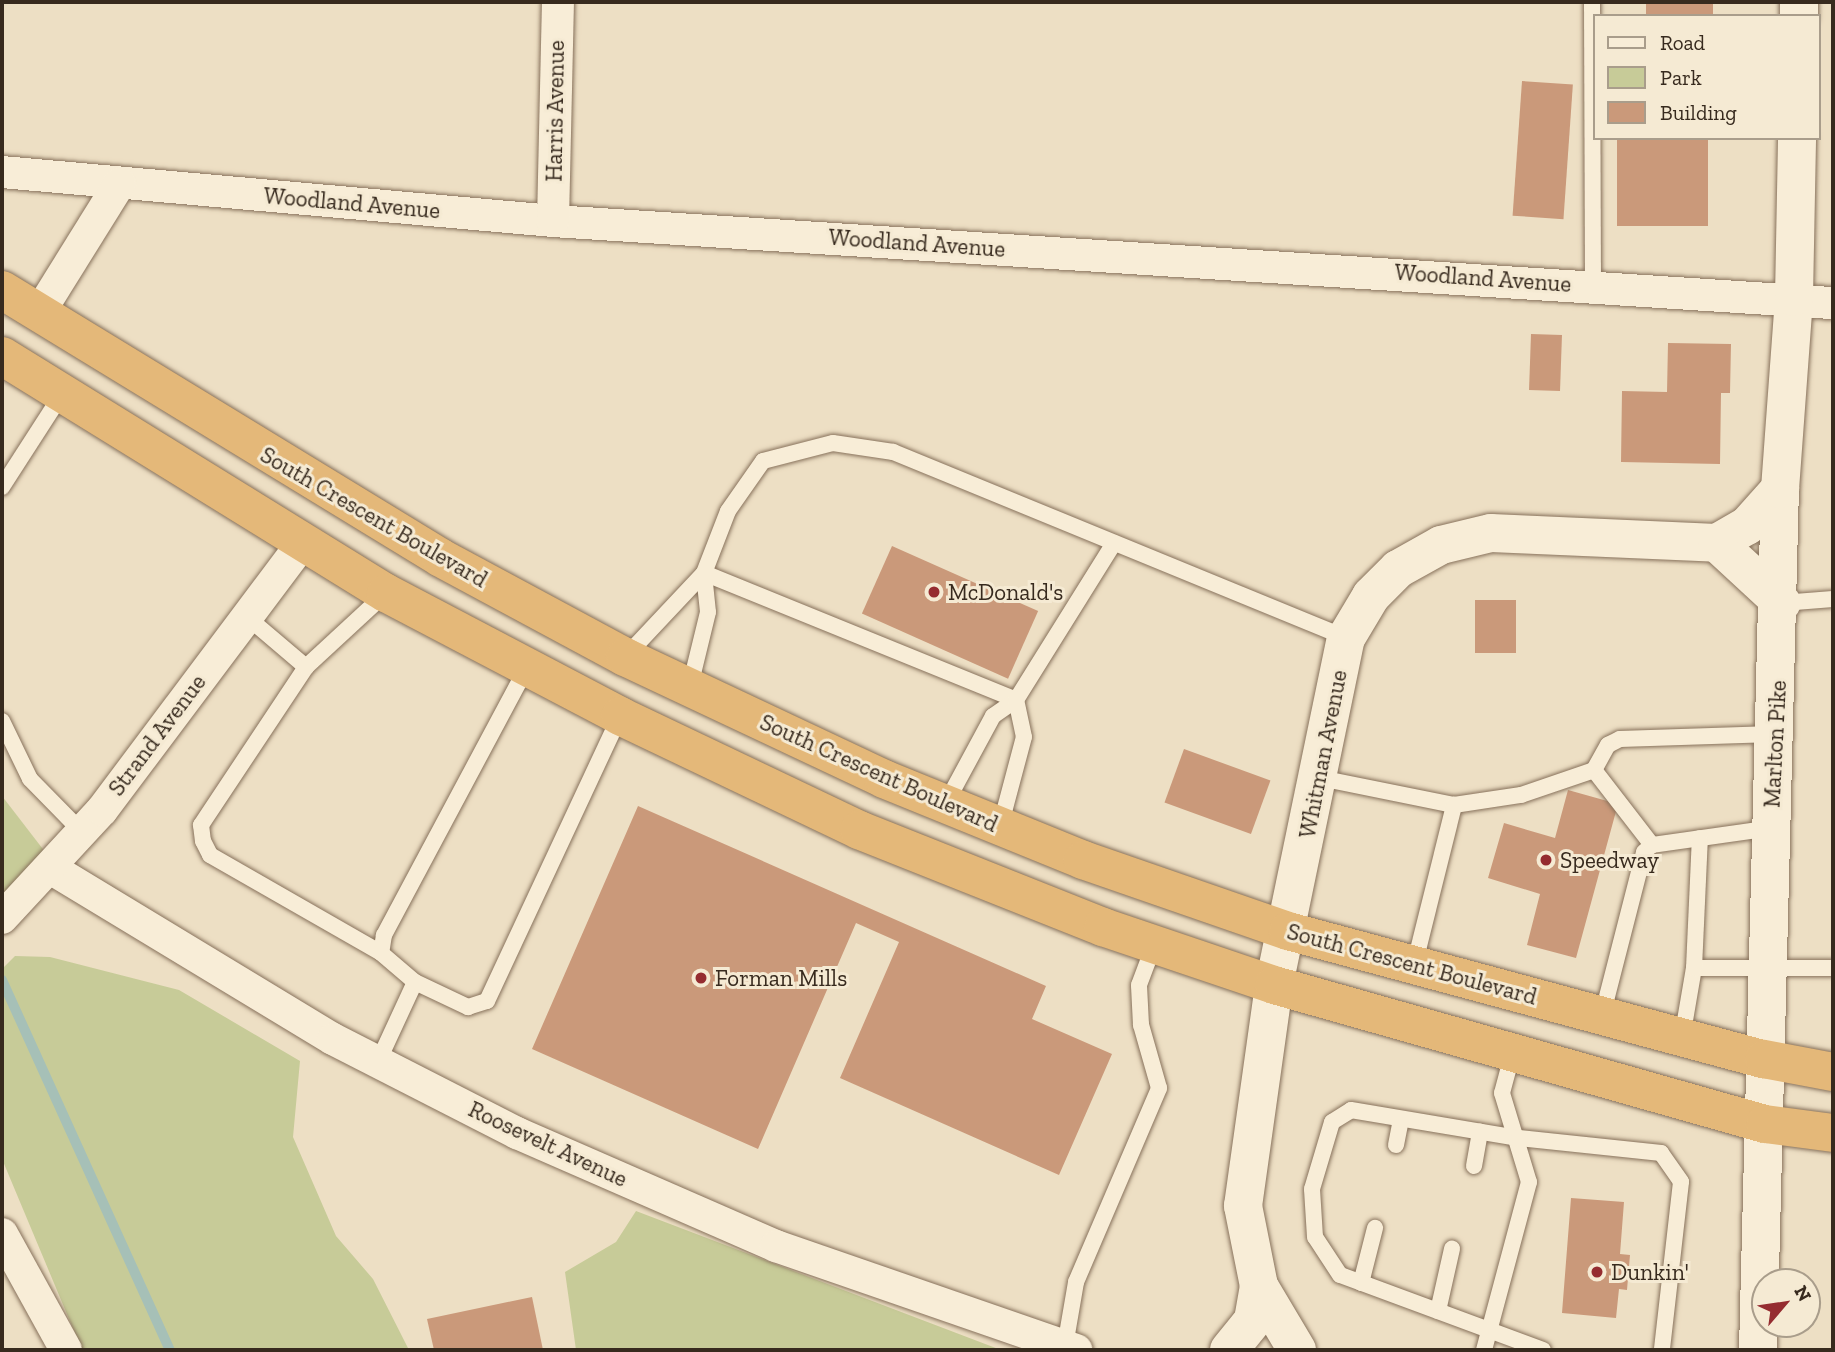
<!DOCTYPE html>
<style>
body{margin:0}
#map{position:relative;width:1835px;height:1352px;overflow:hidden;background:#eddfc4;font-family:"Zilla Slab",serif}
div>[style]{position:absolute}
.green>*{inset:0;background:#c7cb98}
.stream>*{height:10px;margin:-5px;padding:0 5px;transform-origin:5px;border-radius:5px;background:#a6c0b7}
.building>*{inset:0;background:#ca997a;transform-origin:0 0}
.roads{filter:drop-shadow(0 0 2px #87715b) drop-shadow(0 0 2px #87715b)}
.service>*{height:16px;margin:-8px;padding:0 8px;transform-origin:8px;border-radius:8px;background:#f8edd7}
.minor>*{height:32px;margin:-16px;padding:0 16px;transform-origin:16px;border-radius:16px;background:#f8edd7}
.tertiary>*{height:38px;margin:-19px;padding:0 19px;transform-origin:19px;border-radius:19px;background:#f8edd7}
.secondary>*{height:38px;margin:-19px;padding:0 19px;transform-origin:19px;border-radius:19px;background:#f8edd7}
.trunk>*{height:38px;margin:-19px;padding:0 19px;transform-origin:19px;border-radius:19px;background:#e4b879}
.dots>*{width:19px;height:19px;translate:-50% -50%;box-sizing:border-box;border:4px solid #f5ead3;border-radius:50%}
span{translate:-50% -50%;white-space:nowrap;text-align:center;line-height:1.15;-webkit-text-stroke:6px #f5ead3;paint-order:stroke}
.street-label{font-size:23px;color:#372a1e}
.poi-label{font-size:23px;color:#372a1e}
.left{translate:0 -50%;text-align:left}
.frame{position:absolute;inset:0;border:4px solid #372a1e;pointer-events:none}
.legend{position:absolute;left:1593px;top:14px;width:228px;height:126px;box-sizing:border-box;background:#f5ead3;border:2px solid #a99d8b;margin:0;padding:9px 12px;list-style:none;font-size:21px;color:#372a1e}
.legend li{display:flex;align-items:center;gap:14px;height:35px}
.legend b{width:35px;border:2px solid #a99d8b}
.north{position:absolute;left:1751px;top:1268px;width:70px;height:70px;box-sizing:border-box;background:#f5ead3;border:2px solid #a99d8b;border-radius:50%;rotate:61deg;font-size:19px;font-weight:700;line-height:28px;text-align:center;color:#372a1e}
.north::after{content:'';display:block;margin:auto;width:24px;height:32px;background:#952c30;clip-path:polygon(50% 0,100% 100%,50% 72%,0 100%)}
</style>
<div id="map">
<div class="green">
<div style="clip-path:polygon(2px 796px,49px 857px,2px 895px)"></div>
<div style="clip-path:polygon(15px 956px,50px 957px,179px 990px,300px 1061px,293px 1137px,336px 1236px,373px 1279px,409px 1350px,82px 1350px,2px 1159px,2px 969px)"></div>
<div style="clip-path:polygon(636px 1211px,1001px 1350px,576px 1350px,565px 1272px,616px 1242px)"></div>
</div>
<div class="stream">
<div style="left:2px;top:980px;width:406px;rotate:65.6deg"></div>
</div>
<div class="building">
<div style="left:1646px;top:2px;width:67px;height:14px"></div>
<div style="left:1522px;top:81px;width:51px;height:135px;rotate:4deg"></div>
<div style="left:1617px;top:138px;width:91px;height:88px"></div>
<div style="left:1531px;top:334px;width:31px;height:56px;rotate:2deg"></div>
<div style="clip-path:polygon(1668px 343px,1731px 344px,1730px 393px,1721px 393px,1720px 464px,1621px 462px,1622px 391px,1667px 392px)"></div>
<div style="left:892px;top:546px;width:160px;height:74px;rotate:24deg"></div>
<div style="left:1475px;top:600px;width:41px;height:53px"></div>
<div style="left:1184px;top:749px;width:92px;height:57px;rotate:20deg"></div>
<div style="clip-path:polygon(1568px 790px,1618px 804px,1576px 958px,1527px 945px,1540px 894px,1488px 878px,1504px 823px,1555px 838px)"></div>
<div style="clip-path:polygon(638px 806px,1046px 986px,1032px 1019px,1112px 1054px,1059px 1175px,840px 1078px,899px 942px,856px 923px,758px 1149px,532px 1049px)"></div>
<div style="clip-path:polygon(1571px 1198px,1624px 1202px,1620px 1254px,1630px 1255px,1627px 1290px,1619px 1289px,1616px 1318px,1562px 1313px)"></div>
<div style="clip-path:polygon(532px 1297px,543px 1350px,434px 1350px,427px 1319px)"></div>
</div>
<div class="roads">
<div class="service">
<div style="left:1592px;top:2px;width:283px;rotate:89.8deg"></div>
<div style="left:2px;top:487px;width:111px;rotate:-57.2deg"></div>
<div style="left:704px;top:573px;width:337px;rotate:22.1deg"></div>
<div style="left:1782px;top:603px;width:51px;rotate:-4.5deg"></div>
<div style="left:246px;top:616px;width:79px;rotate:40.4deg"></div>
<div style="left:306px;top:667px;width:190px;rotate:123.6deg"></div>
<div style="left:201px;top:825px;width:16px;rotate:83deg"></div>
<div style="left:203px;top:841px;width:16px;rotate:63deg"></div>
<div style="left:210px;top:855px;width:197px;rotate:29.8deg"></div>
<div style="left:625px;top:657px;width:115px;rotate:-46.8deg"></div>
<div style="left:306px;top:667px;width:109px;rotate:-42.8deg"></div>
<div style="left:526px;top:669px;width:302px;rotate:118.1deg"></div>
<div style="left:384px;top:935px;width:18px;rotate:99deg"></div>
<div style="left:381px;top:953px;width:45px;rotate:40.5deg"></div>
<div style="left:415px;top:982px;width:59px;rotate:25.3deg"></div>
<div style="left:468px;top:1007px;width:20px;rotate:-18deg"></div>
<div style="left:487px;top:1001px;width:315px;rotate:-65deg"></div>
<div style="left:690px;top:686px;width:76px;rotate:-76.3deg"></div>
<div style="left:708px;top:612px;width:39px;rotate:-96deg"></div>
<div style="left:704px;top:573px;width:66px;rotate:-68.8deg"></div>
<div style="left:728px;top:511px;width:61px;rotate:-55deg"></div>
<div style="left:763px;top:461px;width:72px;rotate:-14.4deg"></div>
<div style="left:833px;top:443px;width:61px;rotate:8.5deg"></div>
<div style="left:893px;top:452px;width:490px;rotate:22.3deg"></div>
<div style="left:2px;top:721px;width:64px;rotate:64.2deg"></div>
<div style="left:30px;top:779px;width:74px;rotate:45.5deg"></div>
<div style="left:1594px;top:770px;width:95px;rotate:52.3deg"></div>
<div style="left:1320px;top:778px;width:137px;rotate:11.4deg"></div>
<div style="left:1454px;top:805px;width:68px;rotate:-8.5deg"></div>
<div style="left:1521px;top:795px;width:77px;rotate:-18.9deg"></div>
<div style="left:1594px;top:770px;width:29px;rotate:-61deg"></div>
<div style="left:1608px;top:745px;width:13px;rotate:-27deg"></div>
<div style="left:1620px;top:739px;width:153px;rotate:-1.9deg"></div>
<div style="left:946px;top:803px;width:99px;rotate:-61.6deg"></div>
<div style="left:993px;top:716px;width:28px;rotate:-35deg"></div>
<div style="left:1016px;top:700px;width:185px;rotate:-58deg"></div>
<div style="left:1000px;top:827px;width:93px;rotate:-75.1deg"></div>
<div style="left:1024px;top:737px;width:38px;rotate:-102deg"></div>
<div style="left:1415px;top:962px;width:162px;rotate:-76deg"></div>
<div style="left:1694px;top:968px;width:139px"></div>
<div style="left:1602px;top:1016px;width:169px;rotate:-75.6deg"></div>
<div style="left:1644px;top:852px;width:11px;rotate:-41deg"></div>
<div style="left:1652px;top:845px;width:121px;rotate:-8.1deg"></div>
<div style="left:1682px;top:1038px;width:71px;rotate:-80.3deg"></div>
<div style="left:1694px;top:968px;width:130px;rotate:-87.4deg"></div>
<div style="left:378px;top:1062px;width:88px;rotate:-65.2deg"></div>
<div style="left:1396px;top:1145px;width:26px;rotate:-79deg"></div>
<div style="left:1474px;top:1166px;width:35px;rotate:-80deg"></div>
<div style="left:1361px;top:1283px;width:57px;rotate:-75.7deg"></div>
<div style="left:1438px;top:1311px;width:64px;rotate:-77.3deg"></div>
<div style="left:1065px;top:1346px;width:65px;rotate:-80.2deg"></div>
<div style="left:1076px;top:1282px;width:211px;rotate:-66.8deg"></div>
<div style="left:1159px;top:1088px;width:66px;rotate:-105.9deg"></div>
<div style="left:1141px;top:1025px;width:40px;rotate:-92.9deg"></div>
<div style="left:1139px;top:985px;width:43px;rotate:-69.4deg"></div>
<div style="left:1484px;top:1350px;width:174px;rotate:-75deg"></div>
<div style="left:1529px;top:1182px;width:93px;rotate:-106.9deg"></div>
<div style="left:1502px;top:1093px;width:38px;rotate:-75deg"></div>
<div style="left:1543px;top:1350px;width:216px;rotate:-159.7deg"></div>
<div style="left:1340px;top:1275px;width:45px;rotate:-123.3deg"></div>
<div style="left:1315px;top:1237px;width:48px;rotate:-93.6deg"></div>
<div style="left:1312px;top:1189px;width:70px;rotate:-73.4deg"></div>
<div style="left:1332px;top:1122px;width:22px;rotate:-32deg"></div>
<div style="left:1351px;top:1110px;width:170px;rotate:9.5deg"></div>
<div style="left:1519px;top:1138px;width:143px;rotate:6deg"></div>
<div style="left:1661px;top:1153px;width:35px;rotate:55deg"></div>
<div style="left:1681px;top:1182px;width:169px;rotate:96.5deg"></div>
</div>
<div class="minor">
<div style="left:2px;top:172px;width:553px;rotate:5.08deg"></div>
<div style="left:553px;top:221px;width:1283px;rotate:3.67deg"></div>
<div style="left:553px;top:221px;width:219px;rotate:-88.7deg"></div>
<div style="left:39px;top:313px;width:153px;rotate:-58.1deg"></div>
<div style="left:52px;top:869px;width:328px;rotate:31.2deg"></div>
<div style="left:333px;top:1039px;width:207px;rotate:27.1deg"></div>
<div style="left:517px;top:1133px;width:283px;rotate:23.6deg"></div>
<div style="left:776px;top:1246px;width:318px;rotate:19.1deg"></div>
<div style="left:2px;top:918px;width:147px;rotate:-47.2deg"></div>
<div style="left:102px;top:810px;width:333px;rotate:-53.1deg"></div>
<div style="left:2px;top:1234px;width:132px;rotate:61.1deg"></div>
</div>
<div class="tertiary">
<div style="left:1229px;top:1350px;width:38px;rotate:-51deg"></div>
<div style="left:1253px;top:1320px;width:35px;rotate:-80deg"></div>
</div>
<div class="secondary">
<div style="left:1799px;top:16px;width:14px;rotate:-90deg"></div>
<div style="left:1717px;top:543px;width:88px;rotate:42.7deg"></div>
<div style="left:1297px;top:1350px;width:74px;rotate:-120.7deg"></div>
<div style="left:1259px;top:1286px;width:82px;rotate:-101.3deg"></div>
<div style="left:1243px;top:1206px;width:223px;rotate:-82deg"></div>
<div style="left:1274px;top:985px;width:354px;rotate:-78.3deg"></div>
<div style="left:1346px;top:638px;width:49px;rotate:-59.2deg"></div>
<div style="left:1371px;top:596px;width:38px;rotate:-45deg"></div>
<div style="left:1398px;top:569px;width:49px;rotate:-29.2deg"></div>
<div style="left:1441px;top:545px;width:51px;rotate:-13.5deg"></div>
<div style="left:1491px;top:533px;width:226px;rotate:2.5deg"></div>
<div style="left:1717px;top:543px;width:34px;rotate:-30deg"></div>
<div style="left:1747px;top:526px;width:50px;rotate:-48.3deg"></div>
<div style="left:1758px;top:1350px;width:861px;rotate:-88.54deg"></div>
<div style="left:1780px;top:489px;width:193px;rotate:-85.8deg"></div>
<div style="left:1794px;top:297px;width:159px;rotate:-88.9deg"></div>
</div>
<div class="trunk">
<div style="left:2px;top:290px;width:514px;rotate:31.4deg"></div>
<div style="left:441px;top:558px;width:209px;rotate:28.3deg"></div>
<div style="left:625px;top:657px;width:286px;rotate:25.2deg"></div>
<div style="left:884px;top:779px;width:215px;rotate:22.1deg"></div>
<div style="left:1083px;top:860px;width:217px;rotate:19.1deg"></div>
<div style="left:1288px;top:931px;width:493px;rotate:15.1deg"></div>
<div style="left:1764px;top:1059px;width:70px;rotate:10.7deg"></div>
<div style="left:2px;top:356px;width:451px;rotate:31.7deg"></div>
<div style="left:386px;top:593px;width:264px;rotate:27.7deg"></div>
<div style="left:620px;top:716px;width:265px;rotate:25.5deg"></div>
<div style="left:859px;top:830px;width:263px;rotate:21.7deg"></div>
<div style="left:1103px;top:927px;width:181px;rotate:18.7deg"></div>
<div style="left:1274px;top:985px;width:510px;rotate:15.81deg"></div>
<div style="left:1765px;top:1124px;width:69px;rotate:7.5deg"></div>
</div>
</div>
<div class="dots">
<div style="left:934px;top:592px;background:#952c30"></div>
<div style="left:1546px;top:860px;background:#952c30"></div>
<div style="left:701px;top:978px;background:#952c30"></div>
<div style="left:1597px;top:1272px;background:#952c30"></div>
</div>
<div class="street-label">
<span style="left:555px;top:111px;rotate:-89deg">Harris Avenue</span>
<span style="left:352px;top:203px;rotate:5deg">Woodland Avenue</span>
<span style="left:917px;top:243px;rotate:4deg">Woodland Avenue</span>
<span style="left:1483px;top:278px;rotate:4deg">Woodland Avenue</span>
<span style="left:374px;top:517px;rotate:30deg">South Crescent Boulevard</span>
<span style="left:157px;top:735px;rotate:-53deg">Strand Avenue</span>
<span style="left:1775px;top:744px;rotate:-87deg">Marlton Pike</span>
<span style="left:1323px;top:754px;rotate:-79deg">Whitman Avenue</span>
<span style="left:879px;top:773px;rotate:24deg">South Crescent Boulevard</span>
<span style="left:1412px;top:964px;rotate:15deg">South Crescent Boulevard</span>
<span style="left:548px;top:1144px;rotate:25deg">Roosevelt Avenue</span>
</div>
<div class="poi-label">
<span class="left" style="left:948px;top:592px">McDonald's</span>
<span class="left" style="left:1560px;top:860px">Speedway</span>
<span class="left" style="left:715px;top:978px">Forman Mills</span>
<span class="left" style="left:1611px;top:1272px">Dunkin'</span>
</div>
<div class="frame"></div>
<ul class="legend">
<li><b style="height:9px;background:#f8edd7"></b>Road</li>
<li><b style="height:19px;background:#c7cb98"></b>Park</li>
<li><b style="height:19px;background:#ca997a"></b>Building</li>
</ul>
<div class="north">N</div>
</div>
